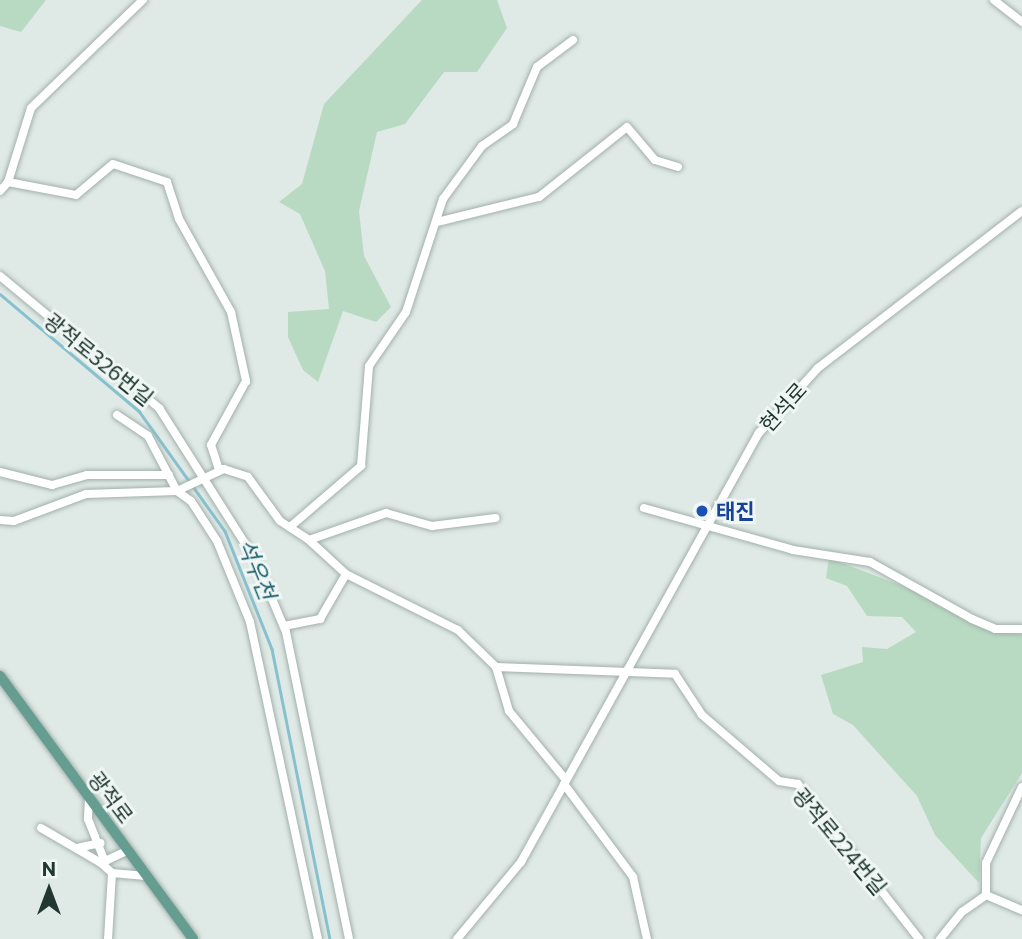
<!DOCTYPE html>
<meta charset="utf-8">
<style>
body{margin:0}
#map{position:relative;width:1022px;height:939px;overflow:hidden;background:#dfe9e5;font-family:Commissioner,"Noto Sans KR",sans-serif}
div>[style]{position:absolute}
.green>*{inset:0;background:#b8dac2}
.stream>*{height:2.5px;margin:-1.25px;padding:0 1.25px;transform-origin:1.25px;border-radius:1.25px;background:#88c1cd}
.roads{filter:drop-shadow(0 0 2px #a2b0ac) drop-shadow(0 0 2px #a2b0ac)}
.minor>*{height:8px;margin:-4px;padding:0 4px;transform-origin:4px;border-radius:4px;background:#fff}
.major>*{height:10px;margin:-5px;padding:0 5px;transform-origin:5px;border-radius:5px;background:#659d90}
.dots>*{width:19px;height:19px;translate:-50% -50%;box-sizing:border-box;border:4px solid #eff6f3;border-radius:50%}
span{translate:-50% -50%;white-space:nowrap;text-align:center;line-height:1.15;-webkit-text-stroke:6px #eff6f3;paint-order:stroke}
.street-label{font-size:21px;color:#213832}
.transit-label{font-size:21px;color:#164399;font-weight:700}
.left{translate:0 -50%;text-align:left}
.water-label{font-size:23px;color:#1e6271;font-style:italic}
.north{position:absolute;left:14px;top:855px;width:70px;height:70px;-webkit-text-stroke:5px #eff6f3;paint-order:stroke;rotate:0deg;font-size:19px;font-weight:700;line-height:28px;text-align:center;color:#213832}
.north::after{content:'';display:block;margin:auto;width:24px;height:32px;background:#213832;clip-path:polygon(50% 0,100% 100%,50% 72%,0 100%)}
</style>
<div id="map">
<div class="green">
<div style="clip-path:polygon(0 0,46px 0,21px 32px,0 26px)"></div>
<div style="clip-path:polygon(422px 0,497px 0,507px 28px,477px 72px,444px 72px,405px 124px,377px 132px,359px 211px,364px 256px,391px 307px,376px 322px,343px 311px,318px 382px,303px 370px,288px 337px,288px 312px,329px 309px,325px 271px,300px 214px,279px 202px,302px 184px,324px 104px)"></div>
<div style="clip-path:polygon(829px 558px,918px 592px,989px 631px,1022px 634px,1022px 773px,981px 838px,979px 883px,935px 835px,917px 796px,853px 725px,833px 714px,821px 675px,863px 662px,862px 647px,887px 649px,916px 632px,902px 617px,867px 616px,847px 586px,826px 578px)"></div>
</div>
<div class="stream">
<div style="left:0;top:294px;width:182px;rotate:40.1deg"></div>
<div style="left:139px;top:411px;width:148px;rotate:54.4deg"></div>
<div style="left:225px;top:531px;width:127px;rotate:68.3deg"></div>
<div style="left:272px;top:649px;width:296px;rotate:78.7deg"></div>
</div>
<div class="roads">
<div class="minor">
<div style="left:994px;top:0;width:36px;rotate:38deg"></div>
<div style="left:8px;top:182px;width:77px;rotate:-72.7deg"></div>
<div style="left:31px;top:108px;width:156px;rotate:-44deg"></div>
<div style="left:0;top:191px;width:12px;rotate:-48deg"></div>
<div style="left:8px;top:182px;width:69px;rotate:10.8deg"></div>
<div style="left:76px;top:195px;width:48px;rotate:-40deg"></div>
<div style="left:113px;top:164px;width:57px;rotate:18.4deg"></div>
<div style="left:167px;top:182px;width:39px;rotate:72deg"></div>
<div style="left:179px;top:219px;width:107px;rotate:60.8deg"></div>
<div style="left:231px;top:312px;width:71px;rotate:77.7deg"></div>
<div style="left:246px;top:381px;width:73px;rotate:118.7deg"></div>
<div style="left:211px;top:445px;width:25px;rotate:72deg"></div>
<div style="left:437px;top:222px;width:105px;rotate:-13.8deg"></div>
<div style="left:539px;top:197px;width:112px;rotate:-38.5deg"></div>
<div style="left:627px;top:127px;width:43px;rotate:49.7deg"></div>
<div style="left:655px;top:160px;width:24px;rotate:17deg"></div>
<div style="left:0;top:276px;width:207px;rotate:39.7deg"></div>
<div style="left:159px;top:408px;width:181px;rotate:57.6deg"></div>
<div style="left:256px;top:561px;width:77px;rotate:67.1deg"></div>
<div style="left:286px;top:632px;width:313px;rotate:78.4deg"></div>
<div style="left:117px;top:415px;width:37px;rotate:34deg"></div>
<div style="left:148px;top:436px;width:62px;rotate:62.2deg"></div>
<div style="left:177px;top:491px;width:17px;rotate:36deg"></div>
<div style="left:191px;top:501px;width:48px;rotate:57deg"></div>
<div style="left:217px;top:541px;width:87px;rotate:67.8deg"></div>
<div style="left:250px;top:622px;width:324px;rotate:77.9deg"></div>
<div style="left:0;top:472px;width:54px;rotate:14deg"></div>
<div style="left:52px;top:485px;width:36px;rotate:-16deg"></div>
<div style="left:87px;top:475px;width:82px"></div>
<div style="left:644px;top:508px;width:155px;rotate:15.7deg"></div>
<div style="left:793px;top:550px;width:78px;rotate:8.9deg"></div>
<div style="left:870px;top:562px;width:117px;rotate:29.2deg"></div>
<div style="left:972px;top:619px;width:25px;rotate:23deg"></div>
<div style="left:995px;top:629px;width:27px"></div>
<div style="left:0;top:520px;width:14px;rotate:4deg"></div>
<div style="left:14px;top:521px;width:77px;rotate:-20.6deg"></div>
<div style="left:86px;top:494px;width:91px;rotate:-1.9deg"></div>
<div style="left:177px;top:491px;width:52px;rotate:-25.1deg"></div>
<div style="left:224px;top:469px;width:25px;rotate:18deg"></div>
<div style="left:248px;top:477px;width:54px;rotate:54deg"></div>
<div style="left:280px;top:521px;width:35px;rotate:33deg"></div>
<div style="left:309px;top:540px;width:82px;rotate:-19.3deg"></div>
<div style="left:386px;top:513px;width:48px;rotate:15.8deg"></div>
<div style="left:432px;top:526px;width:64px;rotate:-7.2deg"></div>
<div style="left:290px;top:527px;width:94px;rotate:-40.7deg"></div>
<div style="left:361px;top:466px;width:100px;rotate:-85.4deg"></div>
<div style="left:369px;top:366px;width:65px;rotate:-55.6deg"></div>
<div style="left:406px;top:312px;width:119px;rotate:-71.9deg"></div>
<div style="left:443px;top:199px;width:66px;rotate:-53.7deg"></div>
<div style="left:482px;top:146px;width:38px;rotate:-35deg"></div>
<div style="left:513px;top:124px;width:62px;rotate:-67.2deg"></div>
<div style="left:537px;top:67px;width:45px;rotate:-36.9deg"></div>
<div style="left:309px;top:540px;width:50px;rotate:42.6deg"></div>
<div style="left:346px;top:574px;width:125px;rotate:26.6deg"></div>
<div style="left:458px;top:630px;width:53px;rotate:44.2deg"></div>
<div style="left:496px;top:667px;width:179px;rotate:2.2deg"></div>
<div style="left:675px;top:674px;width:49px;rotate:56.6deg"></div>
<div style="left:702px;top:715px;width:101px;rotate:40.6deg"></div>
<div style="left:779px;top:781px;width:19px;rotate:9deg"></div>
<div style="left:798px;top:784px;width:197px;rotate:52deg"></div>
<div style="left:284px;top:626px;width:37px;rotate:-11deg"></div>
<div style="left:320px;top:619px;width:52px;rotate:-60deg"></div>
<div style="left:496px;top:667px;width:46px;rotate:73.5deg"></div>
<div style="left:509px;top:711px;width:89px;rotate:50.4deg"></div>
<div style="left:564px;top:784px;width:116px;rotate:53.4deg"></div>
<div style="left:633px;top:877px;width:64px;rotate:77.3deg"></div>
<div style="left:89px;top:798px;width:21px;rotate:93deg"></div>
<div style="left:88px;top:819px;width:46px;rotate:68.4deg"></div>
<div style="left:41px;top:828px;width:69px;rotate:30.3deg"></div>
<div style="left:101px;top:863px;width:29px;rotate:-25deg"></div>
<div style="left:77px;top:848px;width:24px;rotate:-12deg"></div>
<div style="left:101px;top:863px;width:15px;rotate:42deg"></div>
<div style="left:112px;top:873px;width:34px;rotate:5deg"></div>
<div style="left:986px;top:895px;width:39px;rotate:23deg"></div>
<div style="left:108px;top:939px;width:66px;rotate:-86.5deg"></div>
<div style="left:457px;top:939px;width:100px;rotate:-50.3deg"></div>
<div style="left:521px;top:862px;width:491px;rotate:-61deg"></div>
<div style="left:759px;top:433px;width:88px;rotate:-47.8deg"></div>
<div style="left:818px;top:368px;width:257px;rotate:-37.6deg"></div>
<div style="left:940px;top:939px;width:35px;rotate:-51deg"></div>
<div style="left:962px;top:912px;width:29px;rotate:-35deg"></div>
<div style="left:986px;top:895px;width:32px;rotate:-90deg"></div>
<div style="left:986px;top:863px;width:84px;rotate:-64.7deg"></div>
</div>
<div class="major">
<div style="left:0;top:676px;width:326px;rotate:53.7deg"></div>
</div>
</div>
<div class="dots">
<div style="left:702px;top:511px;background:#1a4fb4"></div>
</div>
<div class="street-label">
<span style="left:99px;top:359px;rotate:39deg">광적로326번길</span>
<span style="left:783px;top:407px;rotate:-48deg">현석로</span>
<span style="left:111px;top:797px;rotate:53deg">광적로</span>
<span style="left:840px;top:841px;rotate:50deg">광적로224번길</span>
</div>
<div class="transit-label">
<span class="left" style="left:716px;top:511px">태진</span>
</div>
<div class="water-label">
<span style="left:257px;top:569px;rotate:68deg">석우천</span>
</div>
<div class="north">N</div>
</div>
